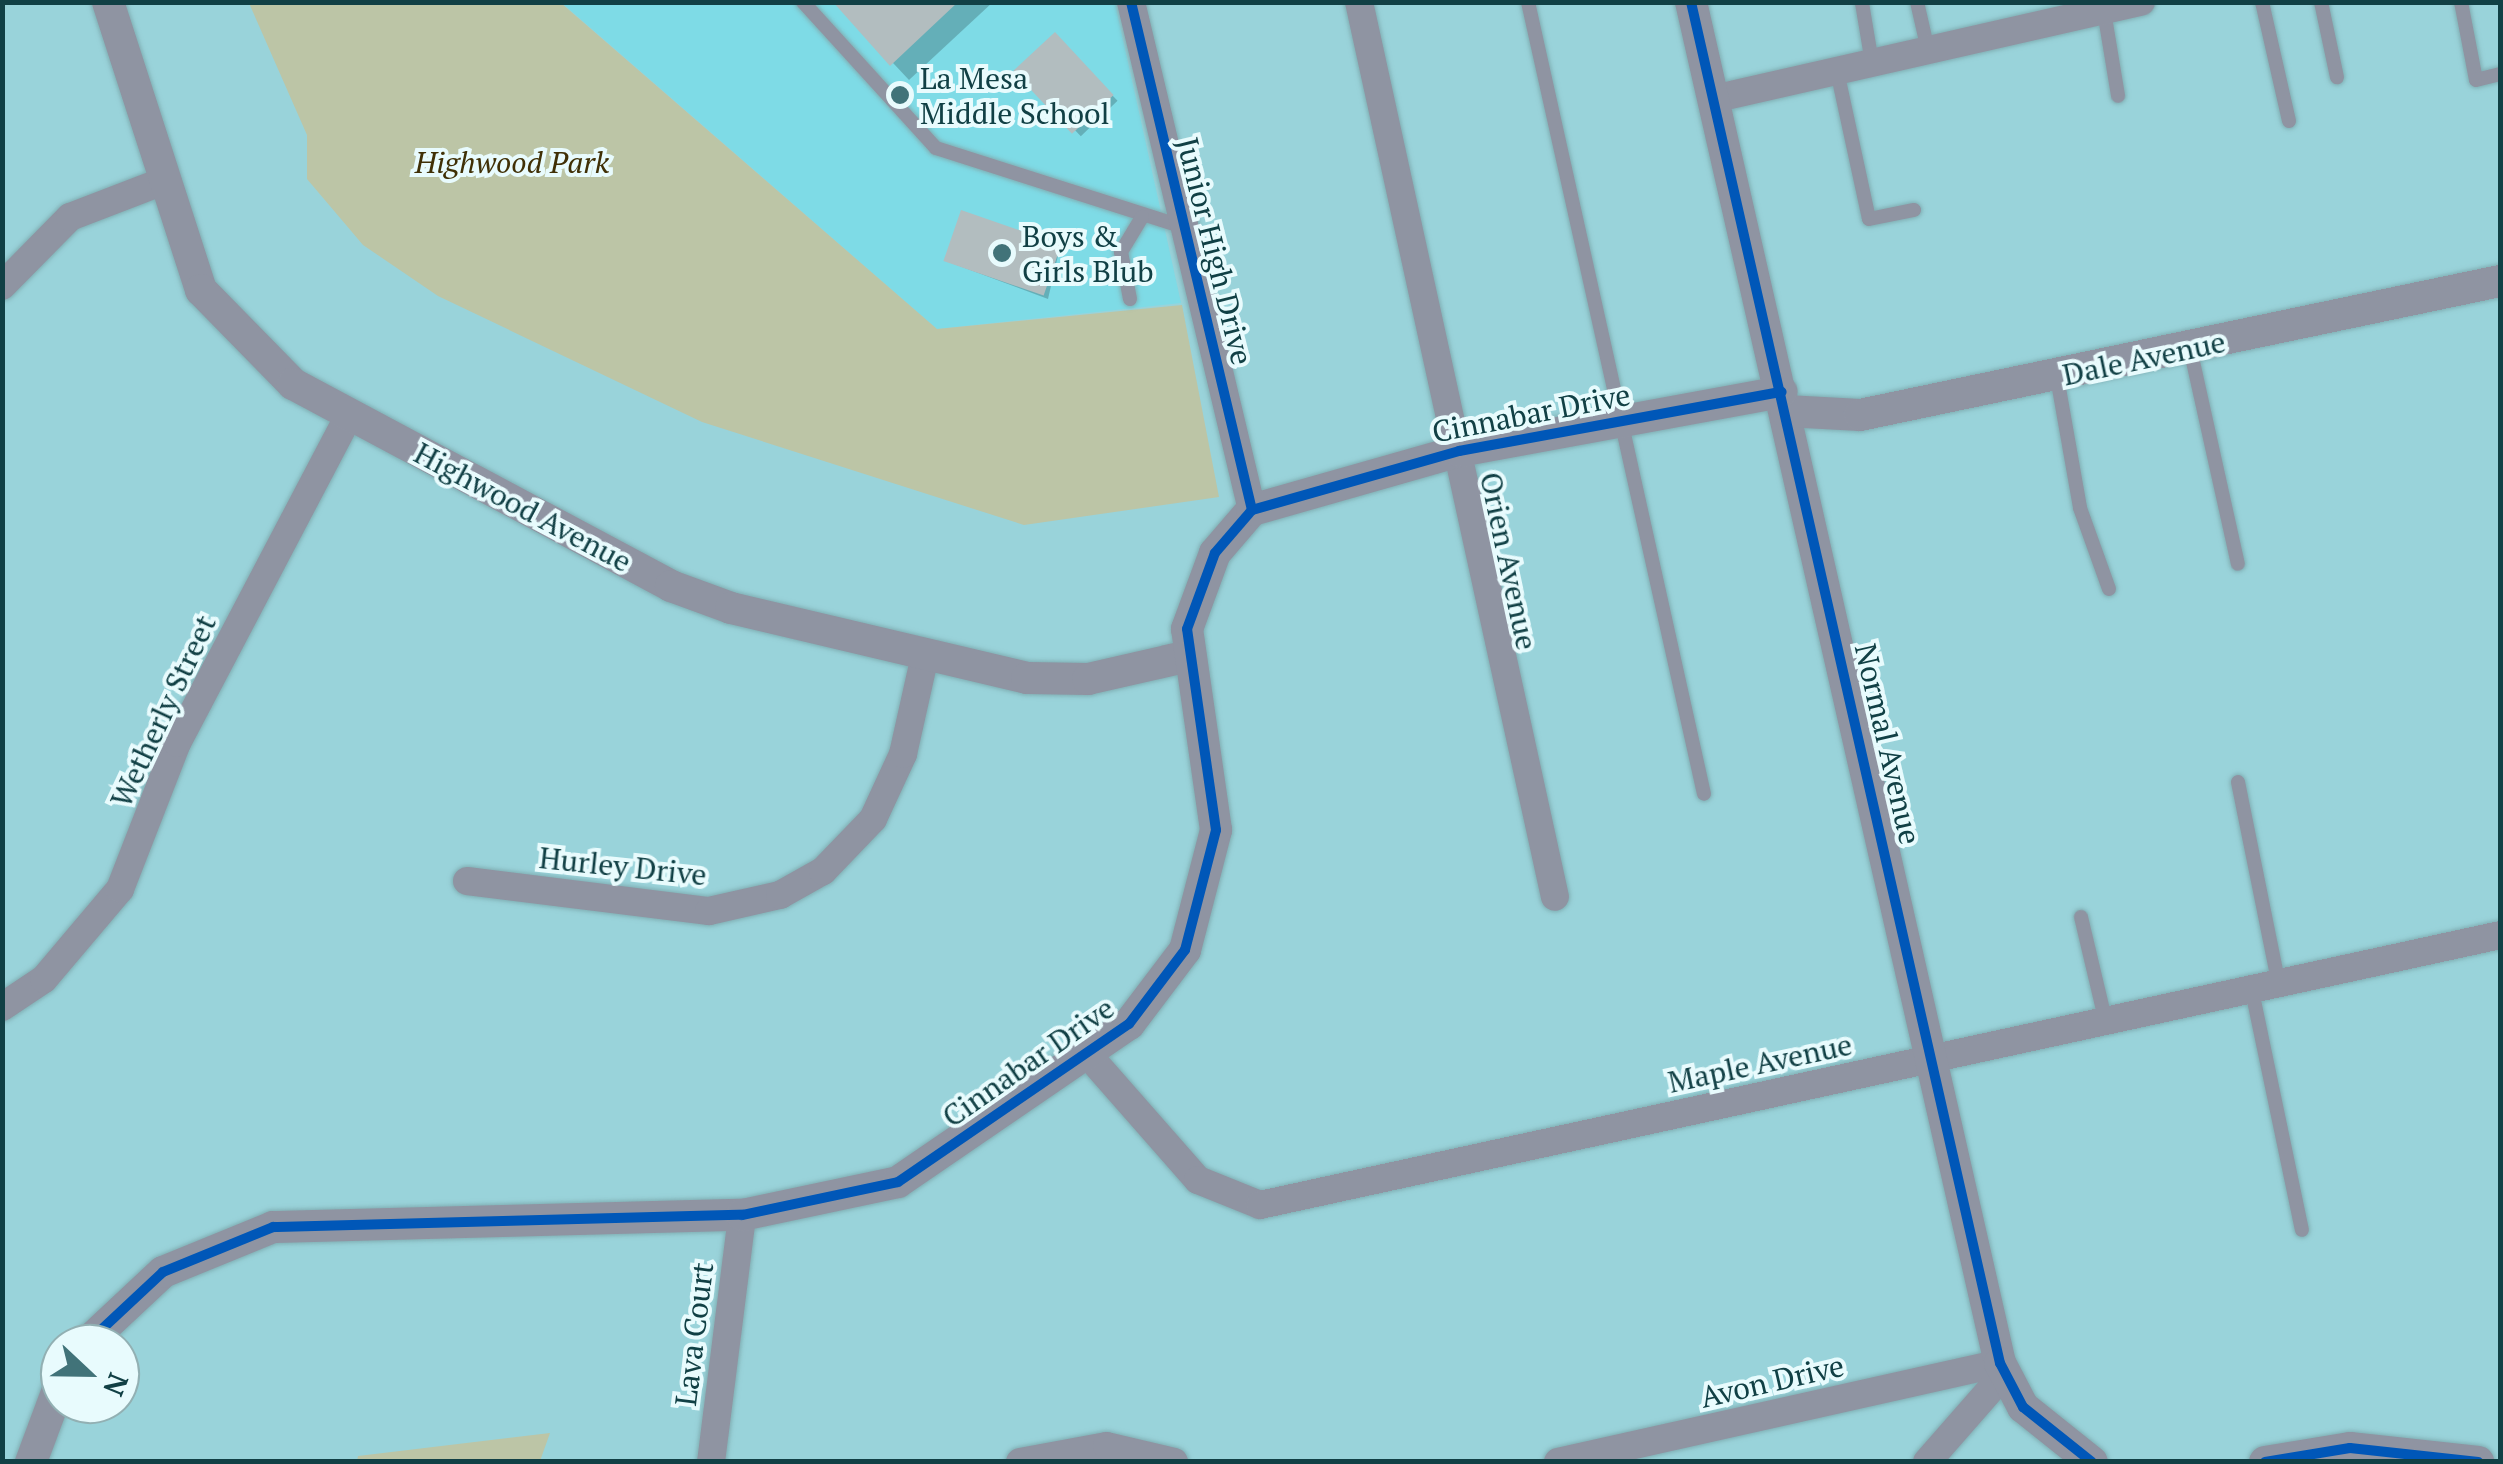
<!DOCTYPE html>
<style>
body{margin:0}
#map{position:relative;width:2503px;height:1464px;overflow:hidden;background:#99d3da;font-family:"PT Serif",serif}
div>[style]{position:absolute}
.built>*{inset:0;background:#7edbe6}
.green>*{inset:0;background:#bcc5a6}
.shadow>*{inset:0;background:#0003;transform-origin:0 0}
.building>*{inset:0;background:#b2bdbf;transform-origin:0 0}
.roads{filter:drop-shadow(0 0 2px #81afb4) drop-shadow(0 0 2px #81afb4)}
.service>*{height:14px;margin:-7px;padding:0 7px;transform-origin:7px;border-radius:7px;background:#8f94a2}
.minor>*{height:28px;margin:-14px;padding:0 14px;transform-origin:14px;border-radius:14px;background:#8f94a2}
.tertiary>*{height:32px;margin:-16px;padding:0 16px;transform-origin:16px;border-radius:16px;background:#8f94a2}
.cycleway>*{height:10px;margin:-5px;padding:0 5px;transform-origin:5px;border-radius:5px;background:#0057b8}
.dots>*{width:28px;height:28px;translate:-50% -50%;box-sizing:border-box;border:5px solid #e8fbfd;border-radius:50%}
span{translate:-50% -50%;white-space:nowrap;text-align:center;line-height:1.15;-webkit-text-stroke:8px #e8fbfd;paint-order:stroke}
.poi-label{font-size:30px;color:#114045}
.left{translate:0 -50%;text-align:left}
.park-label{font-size:30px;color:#403006;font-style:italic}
.street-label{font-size:30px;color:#114045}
.frame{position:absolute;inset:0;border:5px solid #114045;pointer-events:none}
.north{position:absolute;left:40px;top:1324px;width:100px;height:100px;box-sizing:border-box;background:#e8fbfd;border:2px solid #92b0b3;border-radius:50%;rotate:112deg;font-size:28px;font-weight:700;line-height:40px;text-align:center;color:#114045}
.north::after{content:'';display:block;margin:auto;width:35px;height:45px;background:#417379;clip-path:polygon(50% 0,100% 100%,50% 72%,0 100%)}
</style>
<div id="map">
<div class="built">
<div style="clip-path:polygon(562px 3px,1115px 3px,1181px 303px,937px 329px)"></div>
</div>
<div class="green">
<div style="clip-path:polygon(249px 3px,561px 3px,937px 329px,1182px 305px,1219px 497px,1024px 525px,702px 422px,438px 296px,363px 245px,307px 179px,307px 135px)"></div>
<div style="clip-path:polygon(550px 1433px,540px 1461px,357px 1461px,358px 1456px)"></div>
</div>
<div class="shadow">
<div style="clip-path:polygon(836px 2px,993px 2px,909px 80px)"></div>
<div style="left:1055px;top:36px;width:90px;height:51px;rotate:46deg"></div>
<div style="clip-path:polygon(1060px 247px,1048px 299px,946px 261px)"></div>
</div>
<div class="building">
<div style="clip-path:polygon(833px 2px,958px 2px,890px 66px)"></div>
<div style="left:1055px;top:32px;width:86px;height:57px;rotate:47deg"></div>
<div style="left:961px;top:210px;width:106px;height:54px;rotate:19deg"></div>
</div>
<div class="roads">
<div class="service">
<div style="left:803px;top:2px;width:197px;rotate:47.7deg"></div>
<div style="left:936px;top:148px;width:257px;rotate:17.7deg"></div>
<div style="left:1528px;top:2px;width:811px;rotate:77.47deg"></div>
<div style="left:1917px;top:2px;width:49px;rotate:77.1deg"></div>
<div style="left:2262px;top:2px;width:122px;rotate:77.2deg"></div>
<div style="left:2321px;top:2px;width:77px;rotate:78deg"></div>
<div style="left:2461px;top:2px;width:79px;rotate:79.1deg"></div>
<div style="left:2476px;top:80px;width:25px;rotate:-14deg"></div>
<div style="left:1862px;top:3px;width:61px;rotate:80.5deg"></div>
<div style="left:2104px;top:11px;width:86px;rotate:80.6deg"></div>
<div style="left:1837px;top:71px;width:151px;rotate:77.8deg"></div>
<div style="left:1869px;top:219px;width:46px;rotate:-11.3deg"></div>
<div style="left:1130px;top:299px;width:48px;rotate:-100.8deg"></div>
<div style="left:1121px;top:252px;width:41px;rotate:-59deg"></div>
<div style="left:2190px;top:348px;width:221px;rotate:77.5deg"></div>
<div style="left:2057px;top:377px;width:133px;rotate:80deg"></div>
<div style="left:2080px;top:508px;width:86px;rotate:70.3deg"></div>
<div style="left:2238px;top:782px;width:207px;rotate:78.6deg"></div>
<div style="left:2081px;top:917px;width:109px;rotate:76.7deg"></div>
<div style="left:2252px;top:991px;width:244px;rotate:78.2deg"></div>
</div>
<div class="minor">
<div style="left:1131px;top:2px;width:522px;rotate:76.6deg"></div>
<div style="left:1359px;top:2px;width:916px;rotate:77.65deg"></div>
<div style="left:1713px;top:99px;width:439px;rotate:-12.8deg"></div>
<div style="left:2px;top:286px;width:97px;rotate:-45.4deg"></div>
<div style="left:70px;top:217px;width:101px;rotate:-21deg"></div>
<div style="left:467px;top:881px;width:244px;rotate:7.1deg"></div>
<div style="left:709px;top:911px;width:73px;rotate:-12.7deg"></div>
<div style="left:780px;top:895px;width:49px;rotate:-29.2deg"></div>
<div style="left:823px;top:871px;width:72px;rotate:-46.1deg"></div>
<div style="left:873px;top:819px;width:72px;rotate:-65.2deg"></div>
<div style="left:903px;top:754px;width:96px;rotate:-77.4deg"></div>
<div style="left:2px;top:1007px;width:50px;rotate:-33.7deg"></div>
<div style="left:44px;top:979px;width:118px;rotate:-49.8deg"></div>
<div style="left:120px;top:889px;width:157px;rotate:-68.7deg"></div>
<div style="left:177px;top:743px;width:370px;rotate:-62.3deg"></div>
<div style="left:1089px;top:1056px;width:165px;rotate:48.7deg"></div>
<div style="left:1198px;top:1180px;width:67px;rotate:22deg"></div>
<div style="left:1260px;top:1205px;width:1269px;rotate:-12.28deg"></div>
<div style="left:711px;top:1462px;width:249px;rotate:-82.8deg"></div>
<div style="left:1020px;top:1462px;width:88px;rotate:-10.4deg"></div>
<div style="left:1107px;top:1446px;width:69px;rotate:13.4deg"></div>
<div style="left:1558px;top:1462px;width:453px;rotate:-12.6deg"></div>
<div style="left:1927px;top:1462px;width:118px;rotate:-48.8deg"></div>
</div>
<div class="tertiary">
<div style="left:108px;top:2px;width:303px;rotate:72.1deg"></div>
<div style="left:201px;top:290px;width:132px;rotate:45.6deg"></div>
<div style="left:293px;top:384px;width:429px;rotate:28.1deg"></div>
<div style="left:671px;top:586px;width:64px;rotate:20.1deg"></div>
<div style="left:731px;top:608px;width:304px;rotate:13.3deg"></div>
<div style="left:1027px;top:678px;width:61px;rotate:0.9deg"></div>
<div style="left:1088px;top:679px;width:98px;rotate:-12.9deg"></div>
<div style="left:1691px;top:2px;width:1396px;rotate:77.21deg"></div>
<div style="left:2000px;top:1363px;width:50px;rotate:62.4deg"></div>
<div style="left:2023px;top:1407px;width:88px;rotate:38.6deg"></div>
<div style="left:1786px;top:411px;width:74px;rotate:3.1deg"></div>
<div style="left:1860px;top:415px;width:654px;rotate:-11.83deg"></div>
<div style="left:86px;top:1344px;width:105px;rotate:-43.1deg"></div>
<div style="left:163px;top:1272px;width:119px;rotate:-22.2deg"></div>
<div style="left:273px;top:1227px;width:469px;rotate:-1.5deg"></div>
<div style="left:742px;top:1215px;width:159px;rotate:-11.9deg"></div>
<div style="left:898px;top:1182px;width:280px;rotate:-34.4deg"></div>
<div style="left:1129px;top:1024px;width:93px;rotate:-52.9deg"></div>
<div style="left:1185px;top:950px;width:124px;rotate:-75.5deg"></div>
<div style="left:1216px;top:830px;width:203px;rotate:-98.2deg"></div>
<div style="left:1187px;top:629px;width:81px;rotate:-69.8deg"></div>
<div style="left:1215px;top:553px;width:57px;rotate:-49.3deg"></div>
<div style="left:1252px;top:510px;width:215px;rotate:-15.9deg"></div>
<div style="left:1459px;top:451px;width:328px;rotate:-10.4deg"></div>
<div style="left:31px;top:1462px;width:83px;rotate:-69.6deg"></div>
<div style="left:2265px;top:1462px;width:86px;rotate:-9.4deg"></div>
<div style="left:2350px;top:1448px;width:129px;rotate:6.2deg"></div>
</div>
</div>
<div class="cycleway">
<div style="left:1131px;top:2px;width:522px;rotate:76.6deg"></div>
<div style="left:1691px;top:2px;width:1396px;rotate:77.21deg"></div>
<div style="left:2000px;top:1363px;width:50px;rotate:62.4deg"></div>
<div style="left:2023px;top:1407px;width:88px;rotate:38.6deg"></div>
<div style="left:86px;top:1344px;width:105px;rotate:-43.1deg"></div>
<div style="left:163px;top:1272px;width:119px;rotate:-22.2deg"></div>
<div style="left:273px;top:1227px;width:469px;rotate:-1.5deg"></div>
<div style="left:742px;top:1215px;width:159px;rotate:-11.9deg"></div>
<div style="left:898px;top:1182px;width:280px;rotate:-34.4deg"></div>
<div style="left:1129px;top:1024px;width:93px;rotate:-52.9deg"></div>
<div style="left:1185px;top:950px;width:124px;rotate:-75.5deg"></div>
<div style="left:1216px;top:830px;width:203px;rotate:-98.2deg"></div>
<div style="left:1187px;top:629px;width:81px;rotate:-69.8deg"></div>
<div style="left:1215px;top:553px;width:57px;rotate:-49.3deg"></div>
<div style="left:1252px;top:510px;width:215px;rotate:-15.9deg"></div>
<div style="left:1459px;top:451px;width:328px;rotate:-10.4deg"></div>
<div style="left:2265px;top:1462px;width:86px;rotate:-9.4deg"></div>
<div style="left:2350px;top:1448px;width:129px;rotate:6.2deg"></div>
</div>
<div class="dots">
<div style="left:900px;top:95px;background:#417379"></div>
<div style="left:1002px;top:253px;background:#417379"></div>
</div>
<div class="poi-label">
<span class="left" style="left:920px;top:95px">La Mesa<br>Middle School</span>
<span class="left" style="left:1022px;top:253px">Boys &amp;<br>Girls Blub</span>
</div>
<div class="park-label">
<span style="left:512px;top:162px">Highwood Park</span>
</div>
<div class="street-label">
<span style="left:1215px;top:251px;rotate:76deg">Junior High Drive</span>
<span style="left:2144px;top:358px;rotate:-12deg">Dale Avenue</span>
<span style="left:1531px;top:413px;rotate:-11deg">Cinnabar Drive</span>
<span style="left:523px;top:507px;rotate:28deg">Highwood Avenue</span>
<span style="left:1509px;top:561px;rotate:78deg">Orien Avenue</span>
<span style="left:163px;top:711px;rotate:-65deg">Wetherly Street</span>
<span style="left:1888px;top:744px;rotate:77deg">Normal Avenue</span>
<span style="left:623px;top:866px;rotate:6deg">Hurley Drive</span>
<span style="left:1028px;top:1062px;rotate:-35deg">Cinnabar Drive</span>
<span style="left:1760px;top:1063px;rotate:-12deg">Maple Avenue</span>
<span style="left:694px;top:1334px;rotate:-83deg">Lava Court</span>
<span style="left:1772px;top:1381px;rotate:-13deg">Avon Drive</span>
</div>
<div class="frame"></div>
<div class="north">N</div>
</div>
